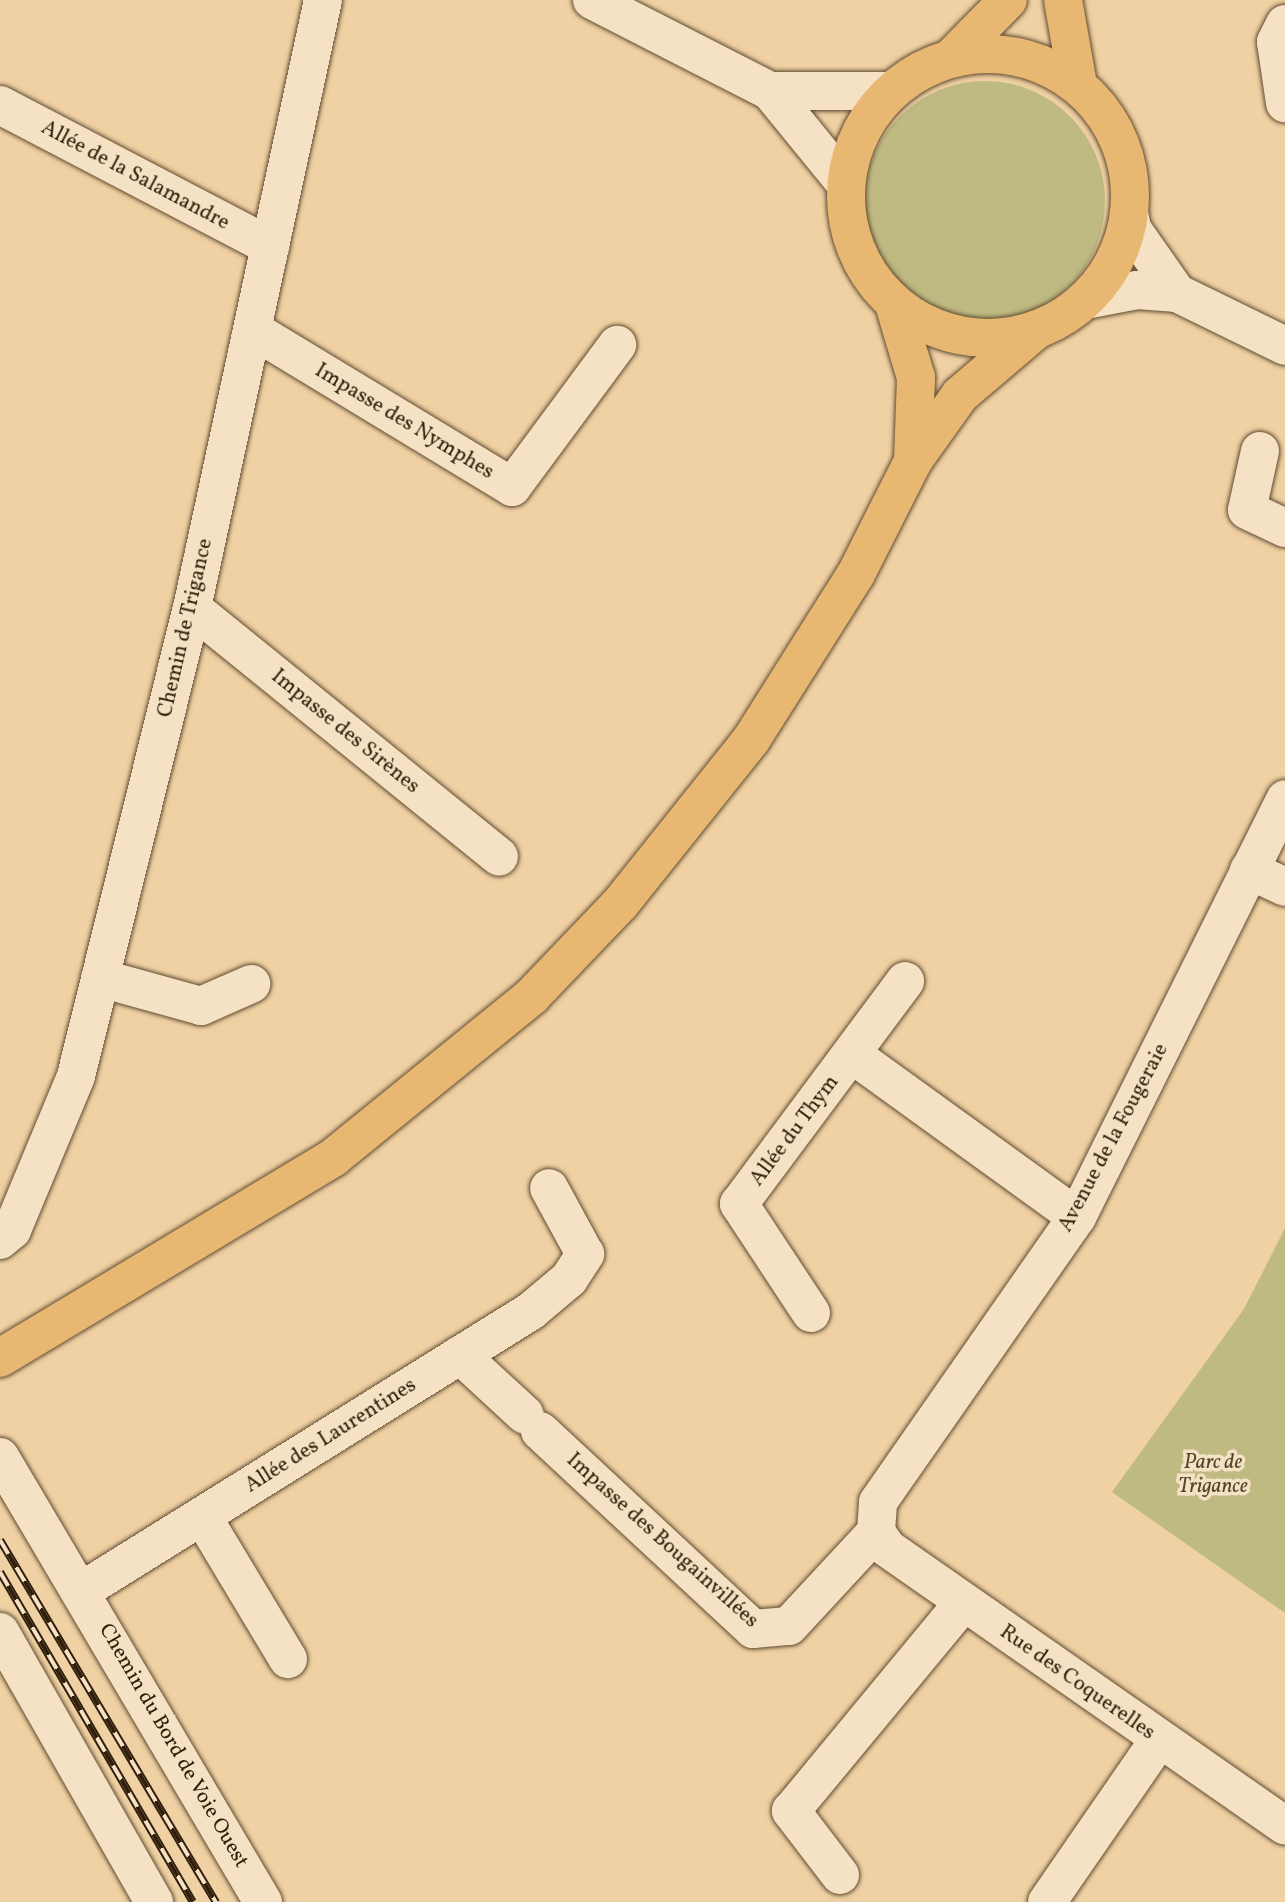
<!DOCTYPE html>
<meta charset="utf-8">
<style>
body{margin:0}
#map{position:relative;width:1285px;height:1902px;overflow:hidden;background:#f0d1a3;font-family:Vollkorn,serif}
div>[style]{position:absolute}
.green>*{inset:0;background:#beba82}
.round{border-radius:50%}
.roads{filter:drop-shadow(0 0 2px #604c32) drop-shadow(0 0 2px #604c32)}
.minor>*{height:38px;margin:-19px;padding:0 19px;transform-origin:19px;border-radius:19px;background:#f5e1c3}
.major>*{height:38px;margin:-19px;padding:0 19px;transform-origin:19px;border-radius:19px;background:#e8b872}
.major>.ring{margin:-19px;padding:0;box-sizing:content-box;background:none;border:38px solid #e8b872;border-radius:50%}
.rail>*{height:8px;margin-top:-4px;transform-origin:0;background:repeating-linear-gradient(90deg,#f5e1c3 0 16px,#301f0c 0 32px);box-sizing:border-box;border-block:2px solid #301f0c}
span{translate:-50% -50%;white-space:nowrap;text-align:center;line-height:1.15;-webkit-text-stroke:7px #f5e1c3;paint-order:stroke}
.street-label{font-size:21px;color:#301f0c}
.park-label{font-size:21px;color:#54462a;font-style:italic}
</style>
<div id="map">
<div class="green">
<div class="round" style="left:865px;top:81px;width:240px;height:240px"></div>
<div style="clip-path:polygon(1285px 1228px,1285px 1613px,1112px 1492px,1244px 1309px)"></div>
</div>
<div class="roads">
<div class="minor">
<div style="left:592px;top:0;width:200px;rotate:27.1deg"></div>
<div style="left:1285px;top:24px;width:20px;rotate:117deg"></div>
<div style="left:1276px;top:42px;width:62px;rotate:81.6deg"></div>
<div style="left:0;top:105px;width:305px;rotate:27.6deg"></div>
<div style="left:845px;top:183px;width:119px;rotate:-129.2deg"></div>
<div style="left:770px;top:91px;width:120px"></div>
<div style="left:1129px;top:213px;width:16px;rotate:79deg"></div>
<div style="left:1132px;top:229px;width:78px;rotate:54.9deg"></div>
<div style="left:1085px;top:300px;width:53px;rotate:-10.9deg"></div>
<div style="left:1137px;top:290px;width:40px;rotate:4.3deg"></div>
<div style="left:1177px;top:293px;width:120px;rotate:26.1deg"></div>
<div style="left:253px;top:330px;width:303px;rotate:31.2deg"></div>
<div style="left:512px;top:487px;width:177px;rotate:-53.5deg"></div>
<div style="left:1260px;top:451px;width:60px;rotate:102.4deg"></div>
<div style="left:1247px;top:510px;width:42px;rotate:25.3deg"></div>
<div style="left:192px;top:608px;width:395px;rotate:39deg"></div>
<div style="left:1249px;top:870px;width:40px;rotate:25deg"></div>
<div style="left:100px;top:978px;width:105px;rotate:15.5deg"></div>
<div style="left:201px;top:1006px;width:55px;rotate:-23.7deg"></div>
<div style="left:853px;top:1055px;width:276px;rotate:35.9deg"></div>
<div style="left:0;top:1240px;width:16px;rotate:-40deg"></div>
<div style="left:12px;top:1230px;width:167px;rotate:-67.4deg"></div>
<div style="left:76px;top:1076px;width:482px;rotate:-76.1deg"></div>
<div style="left:192px;top:608px;width:622px;rotate:-77.84deg"></div>
<div style="left:811px;top:1313px;width:131px;rotate:-123.4deg"></div>
<div style="left:739px;top:1204px;width:278px;rotate:-53.3deg"></div>
<div style="left:460px;top:1355px;width:88px;rotate:42.7deg"></div>
<div style="left:540px;top:1431px;width:291px;rotate:42.9deg"></div>
<div style="left:753px;top:1629px;width:36px;rotate:-5deg"></div>
<div style="left:789px;top:1626px;width:128px;rotate:-47.2deg"></div>
<div style="left:0;top:1457px;width:517px;rotate:59.42deg"></div>
<div style="left:202px;top:1516px;width:167px;rotate:59deg"></div>
<div style="left:876px;top:1532px;width:30px;rotate:-86deg"></div>
<div style="left:878px;top:1502px;width:348px;rotate:-55.1deg"></div>
<div style="left:1077px;top:1217px;width:467px;rotate:-63.5deg"></div>
<div style="left:876px;top:1532px;width:19px;rotate:55deg"></div>
<div style="left:887px;top:1548px;width:485px;rotate:34.9deg"></div>
<div style="left:83px;top:1590px;width:528px;rotate:-31.91deg"></div>
<div style="left:531px;top:1311px;width:50px;rotate:-40.1deg"></div>
<div style="left:569px;top:1279px;width:30px;rotate:-57deg"></div>
<div style="left:585px;top:1254px;width:75px;rotate:-118.6deg"></div>
<div style="left:0;top:1632px;width:311px;rotate:60.3deg"></div>
<div style="left:840px;top:1875px;width:81px;rotate:-127.4deg"></div>
<div style="left:791px;top:1811px;width:271px;rotate:-50.4deg"></div>
<div style="left:1047px;top:1902px;width:196px;rotate:-55.4deg"></div>
</div>
<div class="major">
<div style="left:1063px;top:0;width:86px;rotate:80deg"></div>
<div class="ring" style="left:846px;top:54px;width:246px;height:246px"></div>
<div style="left:951px;top:58px;width:81px;rotate:-45.5deg"></div>
<div style="left:894px;top:304px;width:77px;rotate:73.4deg"></div>
<div style="left:916px;top:378px;width:83px;rotate:92.1deg"></div>
<div style="left:0;top:1358px;width:390px;rotate:-31deg"></div>
<div style="left:334px;top:1157px;width:255px;rotate:-39.1deg"></div>
<div style="left:532px;top:996px;width:127px;rotate:-46.3deg"></div>
<div style="left:620px;top:904px;width:210px;rotate:-51.4deg"></div>
<div style="left:751px;top:740px;width:196px;rotate:-57.7deg"></div>
<div style="left:856px;top:574px;width:127px;rotate:-63.2deg"></div>
<div style="left:913px;top:461px;width:81px;rotate:-54.5deg"></div>
<div style="left:960px;top:395px;width:100px;rotate:-40.5deg"></div>
</div>
</div>
<div class="rail">
<div style="left:0;top:1540px;width:422px;rotate:59.2deg"></div>
<div style="left:0;top:1572px;width:382px;rotate:59.7deg"></div>
</div>
<div class="street-label">
<span style="left:135px;top:176px;rotate:28deg">Allée de la Salamandre</span>
<span style="left:404px;top:422px;rotate:31deg">Impasse des Nymphes</span>
<span style="left:186px;top:628px;rotate:-77deg">Chemin de Trigance</span>
<span style="left:345px;top:732px;rotate:39deg">Impasse des Sirènes</span>
<span style="left:795px;top:1131px;rotate:-53deg">Allée du Thym</span>
<span style="left:1114px;top:1138px;rotate:-62deg">Avenue de la Fougeraie</span>
<span style="left:331px;top:1436px;rotate:-32deg">Allée des Laurentines</span>
<span style="left:662px;top:1541px;rotate:42deg">Impasse des Bougainvillées</span>
<span style="left:1077px;top:1683px;rotate:35deg">Rue des Coquerelles</span>
<span style="left:173px;top:1746px;rotate:60deg">Chemin du Bord de Voie Ouest</span>
</div>
<div class="park-label">
<span style="left:1213px;top:1475px">Parc de<br>Trigance</span>
</div>
</div>
